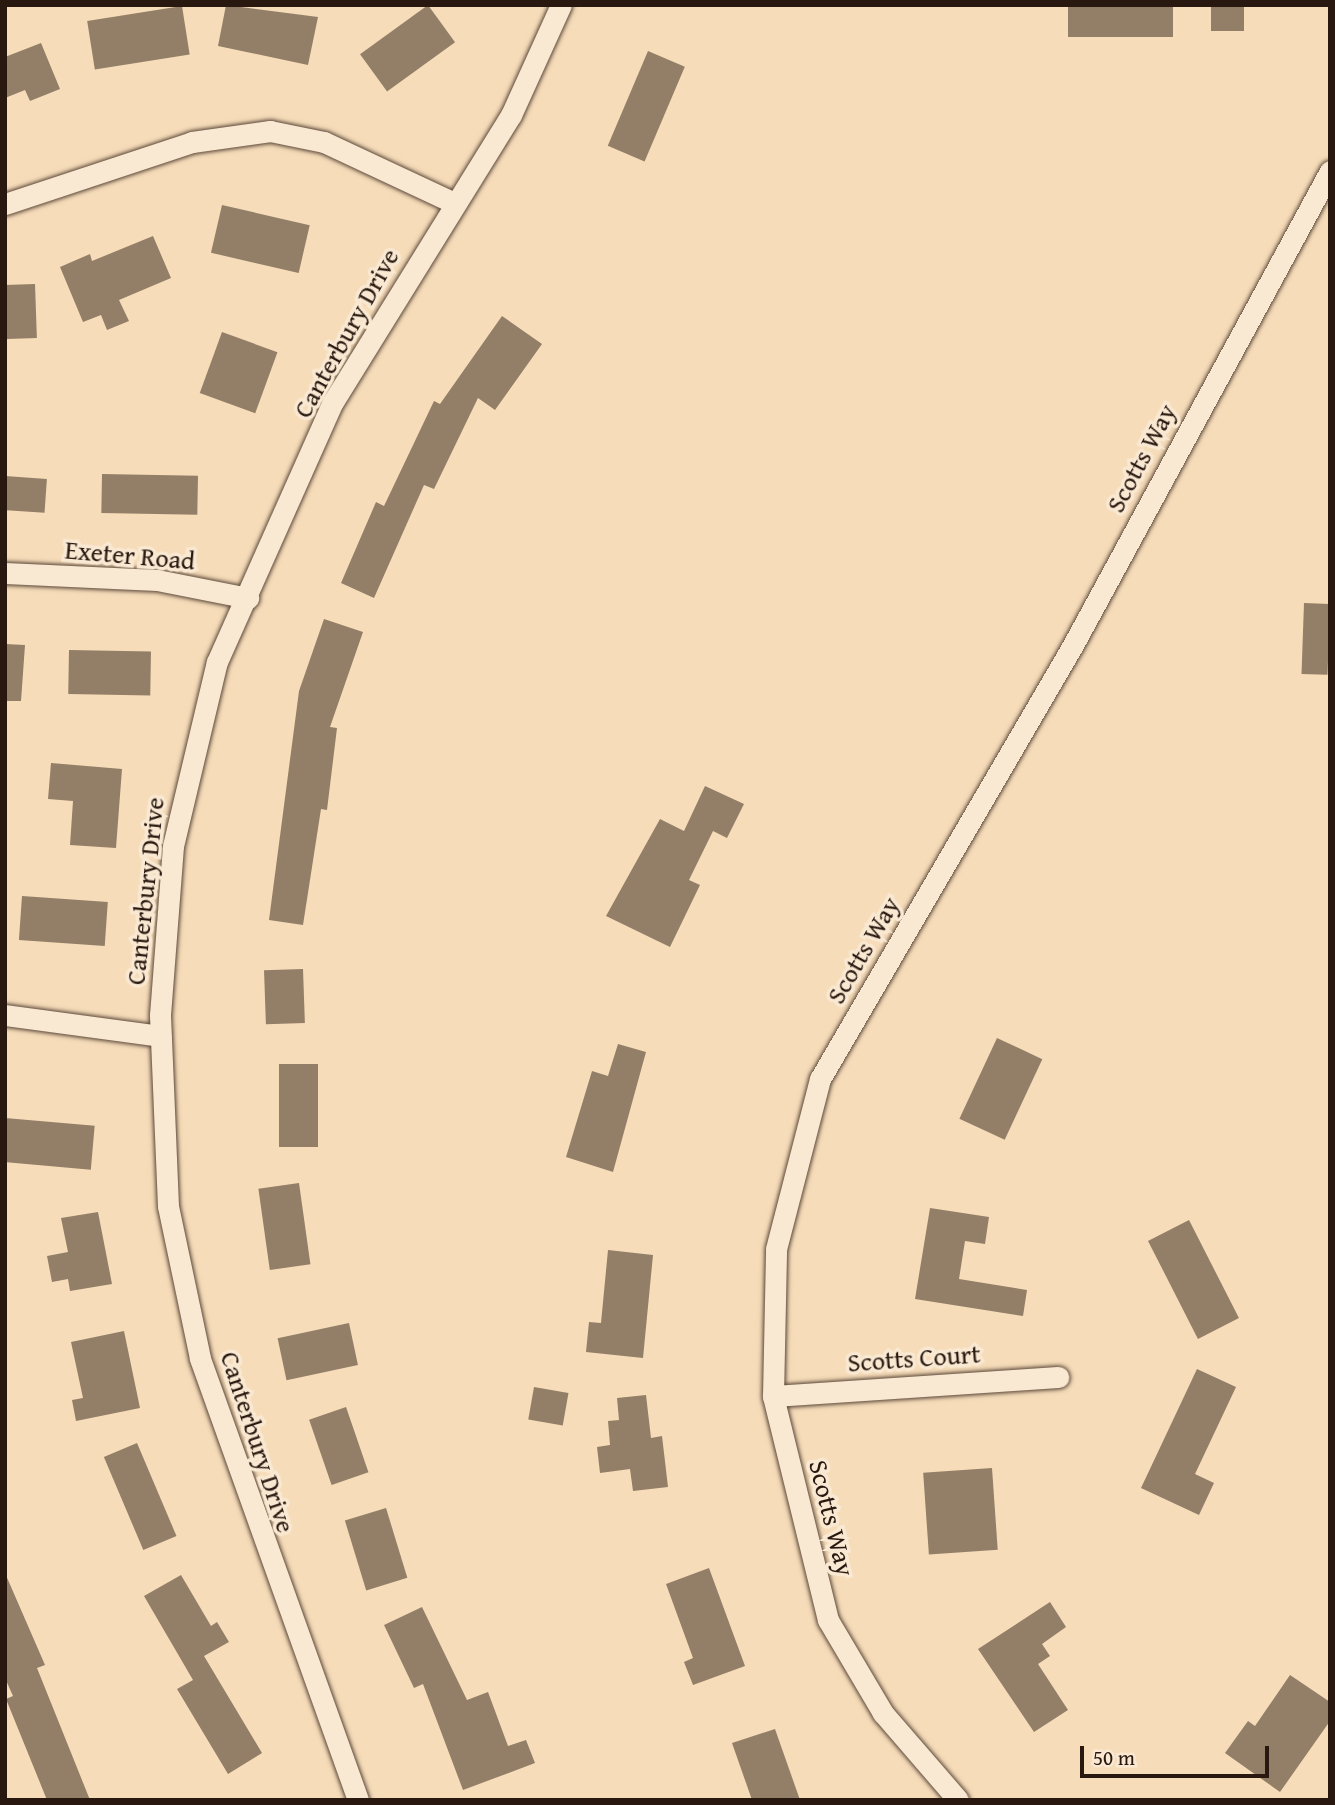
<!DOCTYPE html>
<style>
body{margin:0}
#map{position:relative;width:1335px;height:1805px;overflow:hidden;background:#f6dcb9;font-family:"Gentium Book Plus",serif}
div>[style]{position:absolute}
.building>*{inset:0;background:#937e67;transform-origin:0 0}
.roads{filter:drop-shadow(0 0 2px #5c493a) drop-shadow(0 0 2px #5c493a)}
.street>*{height:21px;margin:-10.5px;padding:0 10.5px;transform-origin:10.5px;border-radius:10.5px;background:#f9e8d2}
span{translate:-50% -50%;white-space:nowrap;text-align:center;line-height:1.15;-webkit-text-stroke:7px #f9e8d2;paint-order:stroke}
.street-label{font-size:26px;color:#28180f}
.frame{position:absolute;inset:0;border:7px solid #28180f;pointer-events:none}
.scale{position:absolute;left:1080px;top:1746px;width:189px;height:32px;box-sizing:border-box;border:4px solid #28180f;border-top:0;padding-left:9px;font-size:21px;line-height:24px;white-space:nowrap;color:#28180f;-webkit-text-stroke:5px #f9e8d2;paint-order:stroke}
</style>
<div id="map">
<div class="building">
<div style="clip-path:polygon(226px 5px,318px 17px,308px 65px,218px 46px)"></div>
<div style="left:428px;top:5px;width:46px;height:84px;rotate:54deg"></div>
<div style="left:1068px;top:5px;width:105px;height:32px"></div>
<div style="left:1211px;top:5px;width:33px;height:26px"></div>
<div style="left:182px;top:6px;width:49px;height:96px;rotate:81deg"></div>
<div style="clip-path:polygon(41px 43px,60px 89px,30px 101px,25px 90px,5px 98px,5px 57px)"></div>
<div style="left:648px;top:51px;width:40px;height:103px;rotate:23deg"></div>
<div style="left:222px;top:205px;width:90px;height:49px;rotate:13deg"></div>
<div style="clip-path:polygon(153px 236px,171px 278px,119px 300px,129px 321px,107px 330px,101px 315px,83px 322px,60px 267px,90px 254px,92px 261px)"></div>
<div style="left:35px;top:284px;width:54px;height:30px;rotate:88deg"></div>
<div style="clip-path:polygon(502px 316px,542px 344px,495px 410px,478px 398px,434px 489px,424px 485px,374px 598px,341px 583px,376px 502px,384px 506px,434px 401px,440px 404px)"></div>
<div style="left:222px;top:332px;width:59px;height:65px;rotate:20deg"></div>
<div style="left:102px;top:474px;width:96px;height:39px;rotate:1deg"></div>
<div style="left:5px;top:476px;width:42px;height:34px;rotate:4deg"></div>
<div style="left:1304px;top:603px;width:26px;height:71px;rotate:2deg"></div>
<div style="clip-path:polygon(324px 619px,363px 632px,330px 727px,337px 728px,327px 810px,321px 809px,303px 925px,269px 920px,299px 691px)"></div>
<div style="clip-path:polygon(5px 644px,25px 645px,21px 701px,5px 701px)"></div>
<div style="left:69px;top:650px;width:82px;height:44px;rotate:1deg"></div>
<div style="clip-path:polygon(51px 763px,122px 769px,116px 848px,70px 845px,73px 801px,48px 799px)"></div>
<div style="clip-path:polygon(705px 786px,744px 804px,727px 838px,713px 831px,689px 880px,700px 885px,670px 947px,606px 916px,660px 819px,684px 831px)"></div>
<div style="left:22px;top:896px;width:86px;height:44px;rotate:4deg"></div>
<div style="left:303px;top:969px;width:54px;height:39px;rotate:88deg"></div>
<div style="left:997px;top:1038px;width:50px;height:89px;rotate:25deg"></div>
<div style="clip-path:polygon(618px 1044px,646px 1052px,613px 1172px,566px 1157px,592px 1071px,608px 1076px)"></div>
<div style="left:279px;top:1064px;width:39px;height:83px"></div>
<div style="left:5px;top:1118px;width:90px;height:44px;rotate:5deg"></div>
<div style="left:299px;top:1183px;width:82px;height:41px;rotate:82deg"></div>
<div style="clip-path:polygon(930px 1208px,989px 1217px,985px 1244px,965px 1241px,959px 1279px,1027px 1290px,1023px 1316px,915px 1299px)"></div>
<div style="clip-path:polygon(98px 1212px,112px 1284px,70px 1291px,68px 1279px,52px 1282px,47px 1256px,68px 1252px,61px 1218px)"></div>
<div style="left:1189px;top:1220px;width:110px;height:46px;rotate:63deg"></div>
<div style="clip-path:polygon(608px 1250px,653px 1255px,643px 1358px,586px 1352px,589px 1322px,601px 1323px)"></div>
<div style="left:349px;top:1323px;width:43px;height:73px;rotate:78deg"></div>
<div style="clip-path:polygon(124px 1331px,140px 1408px,76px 1421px,72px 1400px,83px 1398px,71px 1342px)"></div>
<div style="clip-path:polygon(1197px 1369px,1236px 1387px,1195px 1474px,1214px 1483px,1199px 1515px,1141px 1488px)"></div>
<div style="left:534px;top:1387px;width:35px;height:33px;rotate:10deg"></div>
<div style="clip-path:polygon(646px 1395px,651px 1438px,662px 1436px,668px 1487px,633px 1491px,630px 1469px,600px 1473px,597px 1447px,610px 1445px,608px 1421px,619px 1420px,617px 1398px)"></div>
<div style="left:346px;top:1407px;width:69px;height:39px;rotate:71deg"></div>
<div style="left:137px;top:1443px;width:101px;height:36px;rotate:67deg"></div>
<div style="left:992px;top:1468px;width:82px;height:69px;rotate:86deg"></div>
<div style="left:386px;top:1508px;width:73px;height:43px;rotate:73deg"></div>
<div style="clip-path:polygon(709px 1568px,745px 1666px,693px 1685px,684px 1662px,693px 1658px,666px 1584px)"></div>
<div style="clip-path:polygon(5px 1573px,45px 1665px,37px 1668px,90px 1800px,47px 1800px,6px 1699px,13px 1696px,5px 1678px)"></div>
<div style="clip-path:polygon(181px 1575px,211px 1626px,217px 1622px,229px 1642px,204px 1656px,262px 1753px,228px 1774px,177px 1689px,193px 1680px,144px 1596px)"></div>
<div style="clip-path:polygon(1050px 1602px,1066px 1627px,1042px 1644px,1050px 1656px,1038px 1664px,1068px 1710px,1034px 1732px,978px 1649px)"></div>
<div style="clip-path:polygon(422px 1607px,467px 1700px,488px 1692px,508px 1746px,526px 1740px,535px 1763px,463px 1790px,423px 1684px,414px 1688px,384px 1625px)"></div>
<div style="clip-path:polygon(1290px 1675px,1330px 1702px,1330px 1721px,1280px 1792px,1225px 1753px,1248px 1721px,1255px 1726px)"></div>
<div style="clip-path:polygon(775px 1729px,800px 1800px,752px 1800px,732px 1743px)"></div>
</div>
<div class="roads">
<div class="street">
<div style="left:5px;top:204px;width:197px;rotate:-18.3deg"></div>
<div style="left:192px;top:142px;width:79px;rotate:-8deg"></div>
<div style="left:270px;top:131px;width:55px;rotate:11.5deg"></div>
<div style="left:324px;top:142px;width:141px;rotate:25.1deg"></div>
<div style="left:5px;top:573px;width:152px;rotate:2.6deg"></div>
<div style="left:157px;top:580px;width:93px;rotate:11.2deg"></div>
<div style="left:5px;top:1015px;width:157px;rotate:7.7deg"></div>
<div style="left:773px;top:1396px;width:286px;rotate:-3.8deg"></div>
<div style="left:358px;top:1800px;width:469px;rotate:-109.7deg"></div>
<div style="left:200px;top:1358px;width:155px;rotate:-101.9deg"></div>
<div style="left:168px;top:1206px;width:191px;rotate:-92.4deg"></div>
<div style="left:160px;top:1015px;width:169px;rotate:-85.6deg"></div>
<div style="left:173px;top:846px;width:189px;rotate:-76.6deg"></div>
<div style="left:217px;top:662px;width:285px;rotate:-66deg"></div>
<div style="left:333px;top:402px;width:338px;rotate:-58.2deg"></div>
<div style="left:511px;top:115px;width:121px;rotate:-65.6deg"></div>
<div style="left:958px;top:1800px;width:115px;rotate:-130.8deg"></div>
<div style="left:883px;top:1713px;width:108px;rotate:-120.6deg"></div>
<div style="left:828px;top:1620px;width:231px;rotate:-103.8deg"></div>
<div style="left:773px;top:1396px;width:147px;rotate:-88.8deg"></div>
<div style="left:776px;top:1249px;width:176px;rotate:-75.5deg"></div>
<div style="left:820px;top:1079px;width:502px;rotate:-59.76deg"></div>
<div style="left:1073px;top:645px;width:539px;rotate:-61.53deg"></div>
</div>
</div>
<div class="street-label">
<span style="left:346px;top:333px;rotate:-61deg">Canterbury Drive</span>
<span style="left:1141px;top:458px;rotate:-62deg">Scotts Way</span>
<span style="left:130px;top:555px;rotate:5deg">Exeter Road</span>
<span style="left:145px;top:891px;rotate:-84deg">Canterbury Drive</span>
<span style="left:863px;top:950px;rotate:-60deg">Scotts Way</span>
<span style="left:914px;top:1358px;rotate:-4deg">Scotts Court</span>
<span style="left:258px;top:1442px;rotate:72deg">Canterbury Drive</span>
<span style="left:832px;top:1518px;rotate:76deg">Scotts Way</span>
</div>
<div class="frame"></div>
<div class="scale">50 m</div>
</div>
